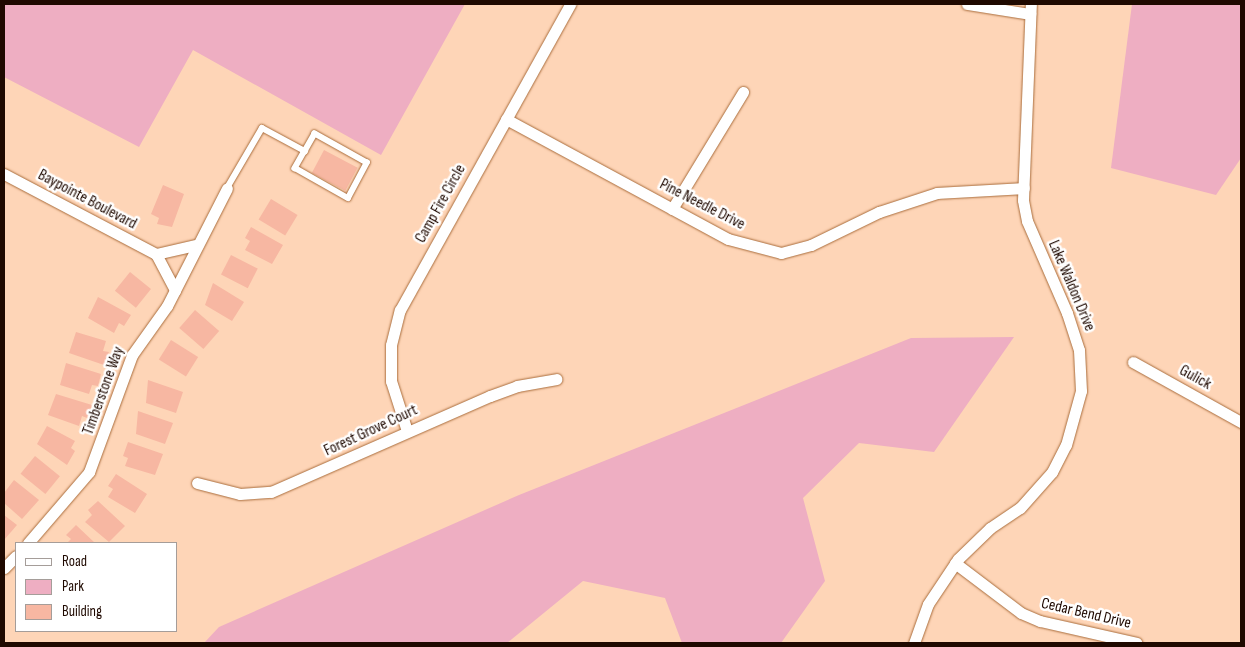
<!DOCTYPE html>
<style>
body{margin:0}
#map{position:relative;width:1245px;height:647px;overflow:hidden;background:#fed5b7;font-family:"Sofia Sans Condensed",sans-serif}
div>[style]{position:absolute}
.green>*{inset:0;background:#eeaec2}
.building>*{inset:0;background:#f7b7a2;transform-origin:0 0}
.roads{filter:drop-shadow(0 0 1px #aa6d3c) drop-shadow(0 0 1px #aa6d3c)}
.service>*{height:5.5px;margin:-2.75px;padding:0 2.75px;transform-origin:2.75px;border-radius:2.75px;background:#fff}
.minor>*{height:11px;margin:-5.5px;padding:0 5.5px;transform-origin:5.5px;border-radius:5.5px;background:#fff}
span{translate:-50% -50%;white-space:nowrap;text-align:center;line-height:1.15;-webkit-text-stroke:5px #fff;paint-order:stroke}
.street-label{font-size:16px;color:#1f0900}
.frame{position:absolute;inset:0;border:5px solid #1f0900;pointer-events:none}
.legend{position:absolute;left:15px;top:542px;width:162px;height:90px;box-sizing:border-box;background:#fff;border:1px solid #a59d99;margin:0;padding:6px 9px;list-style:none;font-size:15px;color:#1f0900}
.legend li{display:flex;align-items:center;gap:10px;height:25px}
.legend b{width:25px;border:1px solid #a59d99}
</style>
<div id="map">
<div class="green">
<div style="clip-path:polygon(4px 4px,465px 4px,381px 155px,193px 50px,139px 147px,4px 77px)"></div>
<div style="clip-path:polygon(1132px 4px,1241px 4px,1241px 158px,1216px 195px,1111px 168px)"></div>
<div style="clip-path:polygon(1014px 337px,934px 452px,859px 443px,803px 498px,825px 581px,781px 643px,682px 643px,665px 598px,583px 581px,507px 643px,204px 643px,219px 627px,519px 495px,911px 338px)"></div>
</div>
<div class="building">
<div style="left:324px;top:150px;width:38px;height:26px;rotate:28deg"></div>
<div style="clip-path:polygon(163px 185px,184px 194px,172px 227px,157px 224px,159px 218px,151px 214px)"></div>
<div style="left:271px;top:199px;width:31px;height:24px;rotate:31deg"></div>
<div style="clip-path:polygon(251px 227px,283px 245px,272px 264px,245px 250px,250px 241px,245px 238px)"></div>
<div style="left:231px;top:255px;width:30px;height:22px;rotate:27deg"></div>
<div style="left:130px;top:272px;width:27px;height:24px;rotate:39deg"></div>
<div style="clip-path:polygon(213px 283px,244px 302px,232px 321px,205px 305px)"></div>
<div style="clip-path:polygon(98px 297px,131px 315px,124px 326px,119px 323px,114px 333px,88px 318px)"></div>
<div style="left:195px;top:310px;width:32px;height:24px;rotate:41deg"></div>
<div style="clip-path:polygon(76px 332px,106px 341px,103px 351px,109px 352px,104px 365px,69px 353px)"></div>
<div style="left:171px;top:340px;width:32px;height:23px;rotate:32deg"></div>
<div style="clip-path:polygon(66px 363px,101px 374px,98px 386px,92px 385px,89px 394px,60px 385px)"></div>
<div style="clip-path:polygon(148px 380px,183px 392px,176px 413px,146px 403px)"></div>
<div style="clip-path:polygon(56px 394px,92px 405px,87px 418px,82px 416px,79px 426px,48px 415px)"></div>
<div style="clip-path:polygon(138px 411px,173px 423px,165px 444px,136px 434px)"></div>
<div style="clip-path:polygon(47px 426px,75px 441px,71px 448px,75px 451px,67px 465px,37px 444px)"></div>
<div style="clip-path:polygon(128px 442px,163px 454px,155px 475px,125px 466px,128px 458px,123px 456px)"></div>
<div style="left:35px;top:456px;width:32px;height:23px;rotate:39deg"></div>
<div style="clip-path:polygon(116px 474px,147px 494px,135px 513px,108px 497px,113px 489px,108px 486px)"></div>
<div style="clip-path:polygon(14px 480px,39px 500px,22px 519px,4px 503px,4px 493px)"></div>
<div style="clip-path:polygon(98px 501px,125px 526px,109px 542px,85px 522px,92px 515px,88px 510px)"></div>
<div style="clip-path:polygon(4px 515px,17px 525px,4px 540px)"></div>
<div style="clip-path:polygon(76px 525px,95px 543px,67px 543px,71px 539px,66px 535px)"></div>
</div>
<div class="roads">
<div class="service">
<div style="left:227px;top:188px;width:69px;rotate:-59.7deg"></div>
<div style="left:262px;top:128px;width:49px;rotate:28.1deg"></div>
<div style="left:305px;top:151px;width:20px;rotate:120deg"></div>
<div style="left:295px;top:168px;width:61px;rotate:29.5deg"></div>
<div style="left:348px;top:198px;width:40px;rotate:-62deg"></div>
<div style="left:367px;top:163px;width:60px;rotate:-150.9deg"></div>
<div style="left:315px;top:134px;width:20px;rotate:120deg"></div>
</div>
<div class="minor">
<div style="left:967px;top:4px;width:64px;rotate:9deg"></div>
<div style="left:506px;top:119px;width:252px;rotate:28.4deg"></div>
<div style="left:728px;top:239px;width:55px;rotate:14.8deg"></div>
<div style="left:781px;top:253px;width:31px;rotate:-15deg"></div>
<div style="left:811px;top:245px;width:76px;rotate:-25.9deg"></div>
<div style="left:879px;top:212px;width:61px;rotate:-18.1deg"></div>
<div style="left:937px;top:193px;width:87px;rotate:-3.3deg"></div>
<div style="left:4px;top:174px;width:172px;rotate:27.8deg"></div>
<div style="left:156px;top:254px;width:41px;rotate:-12.7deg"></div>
<div style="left:672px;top:209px;width:137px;rotate:-58.7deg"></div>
<div style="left:156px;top:254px;width:41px;rotate:62.2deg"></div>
<div style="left:1133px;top:362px;width:124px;rotate:29.1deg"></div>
<div style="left:407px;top:431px;width:52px;rotate:-107.7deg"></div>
<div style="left:391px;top:381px;width:36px;rotate:-90deg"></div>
<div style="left:391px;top:345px;width:36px;rotate:-76deg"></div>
<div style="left:400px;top:310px;width:350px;rotate:-60.9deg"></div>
<div style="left:197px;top:483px;width:44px;rotate:14.3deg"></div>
<div style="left:240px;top:494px;width:31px;rotate:-4deg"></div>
<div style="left:271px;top:492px;width:239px;rotate:-23.7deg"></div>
<div style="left:490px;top:396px;width:29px;rotate:-20deg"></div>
<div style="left:517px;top:386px;width:40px;rotate:-10deg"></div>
<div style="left:28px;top:543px;width:94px;rotate:-49.3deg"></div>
<div style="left:89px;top:472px;width:125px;rotate:-69.8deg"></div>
<div style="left:132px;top:355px;width:60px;rotate:-54.5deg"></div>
<div style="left:167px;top:306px;width:132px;rotate:-63deg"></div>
<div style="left:955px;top:563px;width:83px;rotate:37.1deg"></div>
<div style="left:1021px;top:613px;width:21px;rotate:23deg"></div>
<div style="left:1040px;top:621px;width:99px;rotate:12.8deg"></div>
<div style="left:4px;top:568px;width:17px;rotate:-45deg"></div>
<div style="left:914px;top:643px;width:41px;rotate:-70.3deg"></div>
<div style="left:928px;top:604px;width:54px;rotate:-56.3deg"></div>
<div style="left:958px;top:559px;width:45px;rotate:-44.1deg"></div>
<div style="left:990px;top:528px;width:36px;rotate:-34deg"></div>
<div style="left:1020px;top:508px;width:48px;rotate:-48.4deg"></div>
<div style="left:1052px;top:472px;width:30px;rotate:-63deg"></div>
<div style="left:1066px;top:445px;width:56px;rotate:-74.5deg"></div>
<div style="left:1081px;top:391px;width:41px;rotate:-92.8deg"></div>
<div style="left:1079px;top:350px;width:39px;rotate:-108deg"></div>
<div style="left:1067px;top:313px;width:100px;rotate:-113.5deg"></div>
<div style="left:1027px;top:221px;width:21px;rotate:-101deg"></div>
<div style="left:1023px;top:200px;width:196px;rotate:-87.7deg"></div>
</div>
</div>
<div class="street-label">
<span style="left:87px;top:200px;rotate:28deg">Baypointe Boulevard</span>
<span style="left:441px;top:204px;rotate:-61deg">Camp Fire Circle</span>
<span style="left:702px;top:205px;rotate:27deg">Pine Needle Drive</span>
<span style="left:1071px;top:286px;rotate:67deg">Lake Waldon Drive</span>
<span style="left:1195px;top:378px;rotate:29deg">Gulick</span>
<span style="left:104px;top:391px;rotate:-70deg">Timberstone Way</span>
<span style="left:371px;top:431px;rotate:-25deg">Forest Grove Court</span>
<span style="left:1086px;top:614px;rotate:13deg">Cedar Bend Drive</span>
</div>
<div class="frame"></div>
<ul class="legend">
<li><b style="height:6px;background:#fff"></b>Road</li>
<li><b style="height:14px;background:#eeaec2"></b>Park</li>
<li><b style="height:14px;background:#f7b7a2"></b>Building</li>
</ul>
</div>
